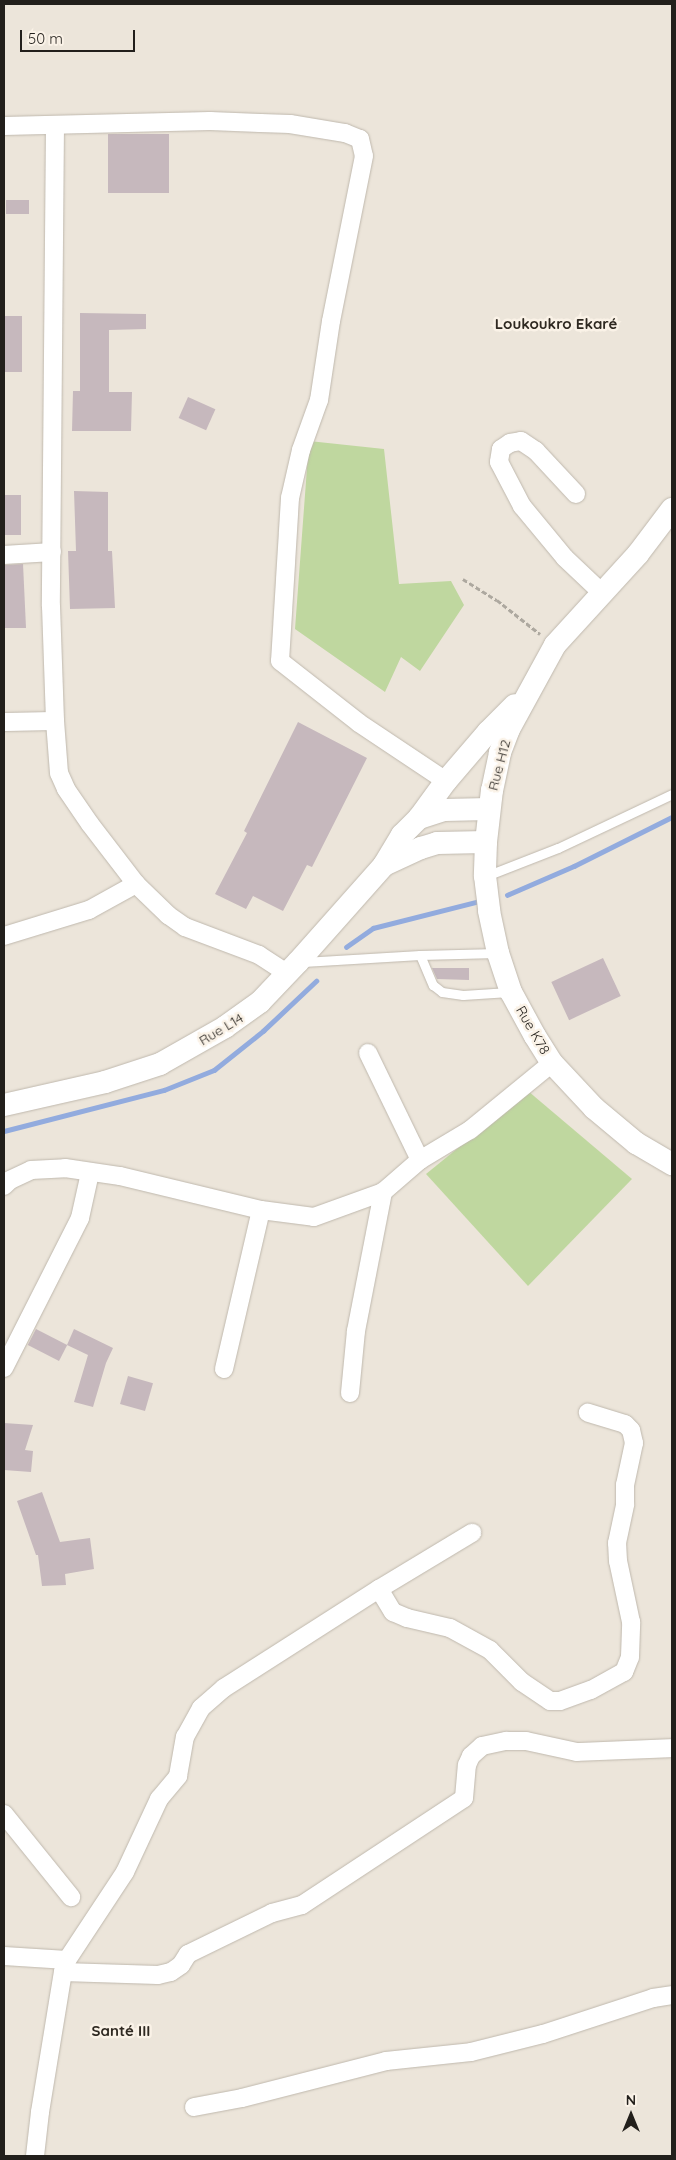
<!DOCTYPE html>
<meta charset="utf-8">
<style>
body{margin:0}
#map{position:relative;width:676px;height:2160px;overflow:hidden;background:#ece5da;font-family:Quicksand,sans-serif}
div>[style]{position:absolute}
.green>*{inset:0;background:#bfd79f}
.stream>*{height:4.5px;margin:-2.25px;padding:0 2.25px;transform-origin:2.25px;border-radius:2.25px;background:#92abde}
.building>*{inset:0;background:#c6b8bd;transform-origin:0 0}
.path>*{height:2.5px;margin-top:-1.25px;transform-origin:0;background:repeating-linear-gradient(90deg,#ada89f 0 5px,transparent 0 7.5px)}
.roads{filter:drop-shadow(0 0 1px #bfb8ad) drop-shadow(0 0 1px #bfb8ad)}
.service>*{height:9px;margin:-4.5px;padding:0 4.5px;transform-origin:4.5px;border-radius:4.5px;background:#fff}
.minor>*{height:18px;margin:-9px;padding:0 9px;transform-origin:9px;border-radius:9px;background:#fff}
.tertiary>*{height:22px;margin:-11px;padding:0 11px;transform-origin:11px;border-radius:11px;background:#fff}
span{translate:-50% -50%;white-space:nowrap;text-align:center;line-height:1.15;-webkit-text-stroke:5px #faf2e7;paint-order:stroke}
.street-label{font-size:14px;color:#221f1b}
.neighbourhood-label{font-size:15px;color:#2f2921;font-weight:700}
.frame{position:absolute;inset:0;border:5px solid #221f1b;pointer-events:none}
.north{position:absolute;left:606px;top:2090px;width:50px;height:50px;-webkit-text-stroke:4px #faf2e7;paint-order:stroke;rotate:0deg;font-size:14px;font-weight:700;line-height:20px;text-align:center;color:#221f1b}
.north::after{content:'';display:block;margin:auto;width:18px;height:22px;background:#221f1b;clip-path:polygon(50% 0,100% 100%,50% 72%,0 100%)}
.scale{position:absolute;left:20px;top:30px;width:115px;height:22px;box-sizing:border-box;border:2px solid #221f1b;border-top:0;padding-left:6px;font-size:15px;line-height:18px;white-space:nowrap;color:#221f1b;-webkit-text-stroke:4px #faf2e7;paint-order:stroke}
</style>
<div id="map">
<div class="green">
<div style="clip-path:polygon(309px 441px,384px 449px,399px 584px,451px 581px,464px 605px,420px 671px,401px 657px,385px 692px,295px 629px)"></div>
<div style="clip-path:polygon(528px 1091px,632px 1179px,528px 1286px,426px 1174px)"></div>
</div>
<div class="stream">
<div style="left:507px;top:895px;width:73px;rotate:-23.4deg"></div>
<div style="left:574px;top:866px;width:110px;rotate:-26.6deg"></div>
<div style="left:346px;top:947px;width:33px;rotate:-35deg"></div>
<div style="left:373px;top:928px;width:106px;rotate:-14.2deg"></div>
<div style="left:4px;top:1131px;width:165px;rotate:-14.4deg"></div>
<div style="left:164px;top:1090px;width:54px;rotate:-21.8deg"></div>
<div style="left:214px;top:1070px;width:63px;rotate:-38.5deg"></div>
<div style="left:263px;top:1031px;width:73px;rotate:-43.3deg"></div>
</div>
<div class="building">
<div style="left:108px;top:134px;width:61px;height:59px"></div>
<div style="left:6px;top:200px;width:23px;height:14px"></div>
<div style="clip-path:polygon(80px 313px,146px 314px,146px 329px,109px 330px,109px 392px,132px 392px,131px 431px,72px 431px,73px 391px,80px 391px)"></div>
<div style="left:4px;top:316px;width:18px;height:56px"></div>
<div style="left:188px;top:397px;width:30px;height:23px;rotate:24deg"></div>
<div style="clip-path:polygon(74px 491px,108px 492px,108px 551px,112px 551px,115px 608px,70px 609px,68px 551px,76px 551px)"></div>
<div style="left:4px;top:495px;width:17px;height:40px"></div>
<div style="clip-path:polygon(23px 564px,26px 628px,4px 628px,4px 565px)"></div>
<div style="clip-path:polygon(298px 722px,367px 758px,312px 867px,307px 865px,283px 911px,253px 896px,246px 909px,215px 894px,247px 833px,244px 831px)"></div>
<div style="left:603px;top:958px;width:42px;height:57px;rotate:65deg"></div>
<div style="clip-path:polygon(432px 968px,469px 968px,469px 980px,437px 979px)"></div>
<div style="left:36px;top:1329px;width:35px;height:18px;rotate:27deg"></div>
<div style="clip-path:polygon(74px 1329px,113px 1348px,106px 1363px,93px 1407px,74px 1402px,88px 1355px,67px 1345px)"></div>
<div style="left:128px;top:1376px;width:26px;height:29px;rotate:16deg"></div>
<div style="clip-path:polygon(4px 1423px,33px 1425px,25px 1450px,33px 1451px,31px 1472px,4px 1470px)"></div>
<div style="clip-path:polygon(42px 1492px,60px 1542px,90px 1538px,94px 1569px,65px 1574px,66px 1585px,42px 1586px,38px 1555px,36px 1555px,17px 1501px)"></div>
</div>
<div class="path">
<div style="left:463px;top:579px;width:40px;rotate:32deg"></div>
<div style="left:497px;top:600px;width:55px;rotate:38.3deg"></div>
</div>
<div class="roads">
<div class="service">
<div style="left:486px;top:876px;width:77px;rotate:-21.3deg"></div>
<div style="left:558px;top:848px;width:126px;rotate:-25.3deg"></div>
<div style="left:420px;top:955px;width:33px;rotate:67deg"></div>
<div style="left:433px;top:985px;width:11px;rotate:38deg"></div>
<div style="left:442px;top:992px;width:21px;rotate:8deg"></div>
<div style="left:463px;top:995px;width:46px;rotate:-3.7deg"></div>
<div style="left:303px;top:962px;width:117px;rotate:-3.4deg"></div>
<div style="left:420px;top:955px;width:77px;rotate:-1.5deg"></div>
</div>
<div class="minor">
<div style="left:55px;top:125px;width:481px;rotate:90.5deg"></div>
<div style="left:51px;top:606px;width:115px;rotate:88deg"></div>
<div style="left:55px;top:721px;width:52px;rotate:85.6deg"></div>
<div style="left:59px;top:773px;width:17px;rotate:66deg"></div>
<div style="left:66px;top:789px;width:42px;rotate:55.6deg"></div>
<div style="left:90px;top:824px;width:76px;rotate:52.5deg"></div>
<div style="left:136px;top:884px;width:45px;rotate:44.1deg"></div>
<div style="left:168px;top:915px;width:21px;rotate:35deg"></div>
<div style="left:185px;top:927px;width:79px;rotate:20.7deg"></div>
<div style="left:259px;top:955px;width:33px;rotate:33deg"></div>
<div style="left:4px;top:126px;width:206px;rotate:-1.4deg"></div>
<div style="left:210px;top:121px;width:50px;rotate:2.3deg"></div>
<div style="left:260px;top:123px;width:30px;rotate:2deg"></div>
<div style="left:290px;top:124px;width:56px;rotate:9.3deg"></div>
<div style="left:345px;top:133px;width:16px;rotate:22deg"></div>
<div style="left:360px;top:139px;width:17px;rotate:77deg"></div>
<div style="left:364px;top:156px;width:168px;rotate:101.3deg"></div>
<div style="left:331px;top:321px;width:80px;rotate:98.6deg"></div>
<div style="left:319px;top:400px;width:53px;rotate:109.8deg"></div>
<div style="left:301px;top:450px;width:49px;rotate:102.9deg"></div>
<div style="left:290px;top:498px;width:163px;rotate:93.5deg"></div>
<div style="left:280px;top:661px;width:100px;rotate:38.1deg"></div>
<div style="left:359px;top:723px;width:105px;rotate:33.7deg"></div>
<div style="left:576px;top:494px;width:59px;rotate:-132.9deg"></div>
<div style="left:536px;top:451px;width:18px;rotate:-146deg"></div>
<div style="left:521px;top:441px;width:11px;rotate:170deg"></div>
<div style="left:510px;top:443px;width:11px;rotate:146deg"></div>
<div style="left:501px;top:449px;width:13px;rotate:99deg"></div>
<div style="left:499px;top:462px;width:50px;rotate:62.4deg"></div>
<div style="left:522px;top:506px;width:67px;rotate:50.4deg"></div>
<div style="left:565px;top:558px;width:51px;rotate:43.4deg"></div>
<div style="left:4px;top:555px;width:48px;rotate:-3.6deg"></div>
<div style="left:4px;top:722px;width:51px;rotate:-1.1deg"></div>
<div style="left:4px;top:936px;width:89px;rotate:-17deg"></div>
<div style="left:89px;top:910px;width:54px;rotate:-29deg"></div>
<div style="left:368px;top:1053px;width:119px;rotate:64.1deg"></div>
<div style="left:4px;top:1186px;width:8px;rotate:-45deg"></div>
<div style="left:10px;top:1180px;width:23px;rotate:-25deg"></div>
<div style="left:31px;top:1170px;width:34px;rotate:-3deg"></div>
<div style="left:65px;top:1168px;width:56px;rotate:8.3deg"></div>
<div style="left:120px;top:1176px;width:145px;rotate:13.6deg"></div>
<div style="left:4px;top:1368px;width:168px;rotate:-63.1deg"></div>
<div style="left:80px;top:1218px;width:46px;rotate:-77.5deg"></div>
<div style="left:224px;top:1369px;width:163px;rotate:-76.9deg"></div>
<div style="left:261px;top:1210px;width:53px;rotate:7.5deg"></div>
<div style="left:314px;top:1217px;width:73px;rotate:-19.9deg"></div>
<div style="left:383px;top:1192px;width:49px;rotate:-40.9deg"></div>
<div style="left:420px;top:1160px;width:58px;rotate:-31deg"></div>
<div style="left:470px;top:1130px;width:106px;rotate:-39.3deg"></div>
<div style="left:350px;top:1393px;width:62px;rotate:-84.5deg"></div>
<div style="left:356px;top:1331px;width:142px;rotate:-79deg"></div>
<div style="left:379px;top:1589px;width:27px;rotate:59deg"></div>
<div style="left:393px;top:1612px;width:15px;rotate:23deg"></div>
<div style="left:407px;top:1618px;width:44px;rotate:13.1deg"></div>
<div style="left:450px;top:1628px;width:46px;rotate:28.8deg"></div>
<div style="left:490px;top:1650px;width:45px;rotate:45deg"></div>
<div style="left:522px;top:1682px;width:34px;rotate:34deg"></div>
<div style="left:550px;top:1701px;width:10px"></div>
<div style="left:560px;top:1701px;width:33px;rotate:-20deg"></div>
<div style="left:591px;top:1690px;width:38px;rotate:-29deg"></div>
<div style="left:624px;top:1672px;width:16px;rotate:-68deg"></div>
<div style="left:630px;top:1657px;width:35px;rotate:-88deg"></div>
<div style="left:631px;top:1622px;width:62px;rotate:-102deg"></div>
<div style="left:618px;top:1561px;width:18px;rotate:-93deg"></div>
<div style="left:617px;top:1543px;width:40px;rotate:-78deg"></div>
<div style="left:625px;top:1504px;width:19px;rotate:-90deg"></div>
<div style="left:625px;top:1485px;width:43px;rotate:-77.9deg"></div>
<div style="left:634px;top:1443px;width:13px;rotate:-103deg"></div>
<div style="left:631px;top:1430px;width:8px;rotate:-135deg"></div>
<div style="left:625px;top:1424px;width:39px;rotate:-163deg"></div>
<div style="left:4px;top:1814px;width:107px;rotate:51.1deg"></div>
<div style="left:4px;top:1956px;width:63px;rotate:3.6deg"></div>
<div style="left:63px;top:1972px;width:95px;rotate:1.8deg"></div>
<div style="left:158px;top:1975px;width:13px;rotate:-13deg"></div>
<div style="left:171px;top:1972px;width:12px;rotate:-35deg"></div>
<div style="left:181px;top:1965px;width:13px;rotate:-58deg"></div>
<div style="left:188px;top:1954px;width:93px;rotate:-26deg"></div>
<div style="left:272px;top:1913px;width:31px;rotate:-15deg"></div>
<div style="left:302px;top:1905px;width:194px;rotate:-33.4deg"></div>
<div style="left:464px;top:1798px;width:33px;rotate:-85deg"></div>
<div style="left:467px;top:1765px;width:10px;rotate:-66deg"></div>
<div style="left:471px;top:1756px;width:15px;rotate:-42deg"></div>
<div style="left:482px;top:1746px;width:25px;rotate:-12deg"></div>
<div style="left:506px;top:1741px;width:20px"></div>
<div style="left:526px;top:1741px;width:52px;rotate:12.2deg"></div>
<div style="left:577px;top:1752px;width:95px;rotate:-2.4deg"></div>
<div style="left:194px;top:2107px;width:49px;rotate:-10.6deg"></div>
<div style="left:242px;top:2098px;width:149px;rotate:-14.4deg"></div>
<div style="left:386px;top:2061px;width:85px;rotate:-6deg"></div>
<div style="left:471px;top:2052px;width:74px;rotate:-14deg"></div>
<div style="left:543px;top:2034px;width:116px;rotate:-18.1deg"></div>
<div style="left:653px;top:1998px;width:19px;rotate:-9deg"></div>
<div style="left:35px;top:2156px;width:44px;rotate:-83.5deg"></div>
<div style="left:40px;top:2112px;width:142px;rotate:-80.7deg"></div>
<div style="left:63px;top:1972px;width:13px;rotate:-72deg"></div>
<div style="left:67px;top:1960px;width:105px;rotate:-56.6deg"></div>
<div style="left:125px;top:1872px;width:81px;rotate:-65deg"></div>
<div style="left:159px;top:1799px;width:30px;rotate:-50deg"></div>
<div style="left:178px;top:1776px;width:40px;rotate:-80deg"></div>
<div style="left:185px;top:1737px;width:33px;rotate:-61deg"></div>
<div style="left:201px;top:1708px;width:30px;rotate:-41deg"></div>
<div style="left:224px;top:1688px;width:184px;rotate:-32.6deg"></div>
<div style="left:379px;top:1589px;width:109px;rotate:-31.1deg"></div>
</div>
<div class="tertiary">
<div style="left:672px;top:509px;width:56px;rotate:127.1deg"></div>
<div style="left:638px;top:554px;width:123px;rotate:132.4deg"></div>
<div style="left:555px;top:645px;width:96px;rotate:118.7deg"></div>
<div style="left:509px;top:729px;width:26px;rotate:111deg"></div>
<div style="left:500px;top:753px;width:38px;rotate:102deg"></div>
<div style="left:492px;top:790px;width:52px;rotate:96.6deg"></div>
<div style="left:486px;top:842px;width:34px;rotate:92deg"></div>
<div style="left:485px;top:876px;width:35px;rotate:83deg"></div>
<div style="left:489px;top:911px;width:43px;rotate:77.9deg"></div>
<div style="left:498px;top:953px;width:41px;rotate:71.6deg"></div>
<div style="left:511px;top:992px;width:50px;rotate:61.4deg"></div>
<div style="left:535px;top:1036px;width:32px;rotate:58deg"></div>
<div style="left:552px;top:1063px;width:62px;rotate:47deg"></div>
<div style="left:594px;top:1108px;width:55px;rotate:39.8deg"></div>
<div style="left:636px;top:1143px;width:42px;rotate:30.3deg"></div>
<div style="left:419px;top:818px;width:46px;rotate:-53.9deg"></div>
<div style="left:446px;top:781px;width:65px;rotate:-49.4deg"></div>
<div style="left:488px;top:732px;width:38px;rotate:-45deg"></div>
<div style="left:384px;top:865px;width:41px;rotate:-24.7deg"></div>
<div style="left:421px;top:848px;width:17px;rotate:-17deg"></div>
<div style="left:437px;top:843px;width:49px;rotate:-1.2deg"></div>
<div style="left:4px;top:1105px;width:104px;rotate:-12.8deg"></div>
<div style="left:105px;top:1082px;width:58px;rotate:-18.1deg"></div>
<div style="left:160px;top:1064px;width:75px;rotate:-29.6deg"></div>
<div style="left:225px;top:1027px;width:43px;rotate:-35.5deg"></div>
<div style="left:260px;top:1002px;width:55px;rotate:-46.5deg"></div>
<div style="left:298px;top:962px;width:130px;rotate:-48.4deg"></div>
<div style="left:384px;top:865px;width:35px;rotate:-59deg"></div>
<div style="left:402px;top:835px;width:24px;rotate:-45deg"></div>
<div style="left:419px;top:818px;width:26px;rotate:-18deg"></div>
<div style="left:444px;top:810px;width:45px;rotate:-1.3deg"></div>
</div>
</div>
<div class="street-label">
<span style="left:499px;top:765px;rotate:-75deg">Rue H12</span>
<span style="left:221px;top:1029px;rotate:-31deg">Rue L14</span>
<span style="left:533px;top:1030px;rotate:60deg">Rue K78</span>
</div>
<div class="neighbourhood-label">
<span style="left:556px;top:324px">Loukoukro Ekaré</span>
<span style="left:121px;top:2031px">Santé III</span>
</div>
<div class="frame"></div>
<div class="north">N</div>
<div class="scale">50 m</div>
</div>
